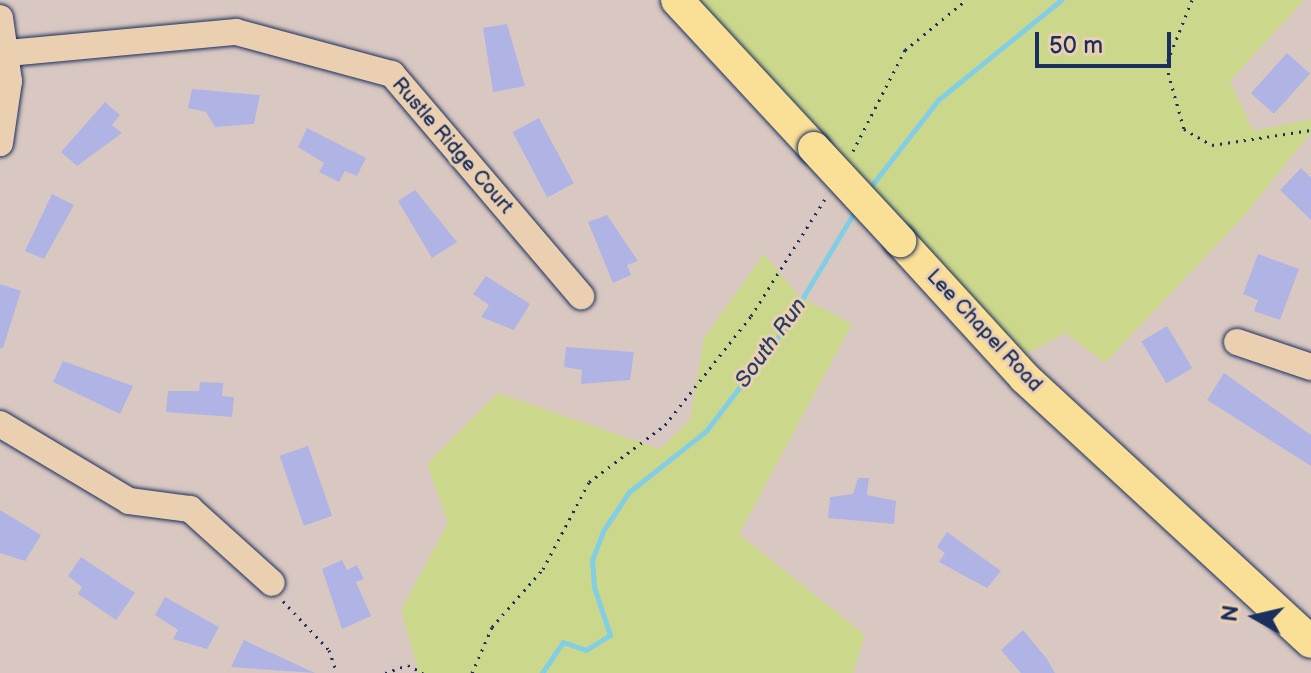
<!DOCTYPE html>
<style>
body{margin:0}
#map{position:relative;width:1311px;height:673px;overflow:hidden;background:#d9c8c1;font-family:"Balsamiq Sans",sans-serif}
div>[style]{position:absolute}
.green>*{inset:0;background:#cbd88c}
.stream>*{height:5px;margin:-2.5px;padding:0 2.5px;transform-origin:2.5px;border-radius:2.5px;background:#83cee4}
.building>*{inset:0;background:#b0b4e5;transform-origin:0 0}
.path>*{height:3px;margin-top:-1.5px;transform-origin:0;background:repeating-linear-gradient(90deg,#1b2f5e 0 2px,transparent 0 8px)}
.roads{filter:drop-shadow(0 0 2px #1b2f5e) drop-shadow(0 0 2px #1b2f5e)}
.minor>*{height:26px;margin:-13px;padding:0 13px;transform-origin:13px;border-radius:13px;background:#ead0b1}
.major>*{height:32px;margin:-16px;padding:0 16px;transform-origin:16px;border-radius:16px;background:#fadf96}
.bridges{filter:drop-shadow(0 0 2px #1b2f5e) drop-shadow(0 0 2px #1b2f5e)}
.major-bridge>*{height:32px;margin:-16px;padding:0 16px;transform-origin:16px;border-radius:16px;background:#fadf96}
span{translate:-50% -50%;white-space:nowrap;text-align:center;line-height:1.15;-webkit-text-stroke:6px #ead0b1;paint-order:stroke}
.street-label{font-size:20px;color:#1b2f5e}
.water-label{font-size:22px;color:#253f6b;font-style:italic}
.north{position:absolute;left:1215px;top:577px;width:80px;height:80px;-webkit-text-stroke:6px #ead0b1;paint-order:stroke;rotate:278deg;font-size:22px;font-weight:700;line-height:32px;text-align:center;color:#1b2f5e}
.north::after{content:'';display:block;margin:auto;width:28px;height:36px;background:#1b2f5e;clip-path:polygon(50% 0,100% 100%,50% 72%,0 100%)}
.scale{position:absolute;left:1035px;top:32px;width:136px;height:36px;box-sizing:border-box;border:4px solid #1b2f5e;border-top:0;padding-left:10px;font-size:24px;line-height:28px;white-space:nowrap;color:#1b2f5e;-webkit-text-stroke:6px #ead0b1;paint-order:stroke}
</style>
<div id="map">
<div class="green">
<div style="clip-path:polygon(697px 0,1304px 0,1230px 81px,1253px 131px,1311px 119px,1311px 132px,1244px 216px,1105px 363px,1066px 333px,1026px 354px)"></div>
<div style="clip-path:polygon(764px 254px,799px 296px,852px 324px,739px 534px,865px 635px,853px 673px,419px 673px,401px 610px,448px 523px,427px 464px,498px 393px,660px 449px,690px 420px,704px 338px)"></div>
</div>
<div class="stream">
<div style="left:868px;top:190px;width:114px;rotate:-52.1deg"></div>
<div style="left:938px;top:100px;width:159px;rotate:-39.1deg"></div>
<div style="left:542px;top:673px;width:37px;rotate:-56deg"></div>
<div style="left:563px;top:642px;width:24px;rotate:19deg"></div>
<div style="left:586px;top:650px;width:28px;rotate:-32deg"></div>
<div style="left:610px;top:635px;width:51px;rotate:-108.4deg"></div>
<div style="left:594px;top:587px;width:27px;rotate:-94deg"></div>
<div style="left:592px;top:560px;width:31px;rotate:-69deg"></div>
<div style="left:603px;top:531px;width:47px;rotate:-56.3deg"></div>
<div style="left:629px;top:492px;width:98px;rotate:-38.4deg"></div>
<div style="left:706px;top:431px;width:128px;rotate:-52.6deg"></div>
<div style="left:784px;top:329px;width:140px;rotate:-59deg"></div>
</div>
<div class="building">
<div style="clip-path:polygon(507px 24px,525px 86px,493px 92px,483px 28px)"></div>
<div style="left:1287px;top:53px;width:31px;height:54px;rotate:42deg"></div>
<div style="clip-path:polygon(192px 89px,260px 95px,254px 124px,215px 127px,206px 112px,188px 108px)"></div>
<div style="clip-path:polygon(105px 102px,120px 115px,112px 125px,122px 133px,77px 166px,61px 152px)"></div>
<div style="left:539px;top:118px;width:74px;height:30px;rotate:62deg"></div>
<div style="clip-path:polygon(307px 128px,366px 158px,357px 176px,345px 171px,339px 182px,319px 172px,324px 163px,298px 147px)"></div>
<div style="clip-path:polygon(1301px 168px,1311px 178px,1311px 220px,1280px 190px)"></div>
<div style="clip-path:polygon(415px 190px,457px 242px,432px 258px,398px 201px)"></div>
<div style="clip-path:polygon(52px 194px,74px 205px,44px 259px,25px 251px)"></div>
<div style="clip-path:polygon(607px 215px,638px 261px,627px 265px,631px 275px,613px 283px,588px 222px)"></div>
<div style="clip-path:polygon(1258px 254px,1299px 269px,1280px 320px,1254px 311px,1258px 300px,1243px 294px)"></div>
<div style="clip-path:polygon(486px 276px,530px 304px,514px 330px,481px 317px,489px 305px,473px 294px)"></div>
<div style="clip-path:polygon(0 284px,21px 291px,3px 348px,0 348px)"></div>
<div style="left:1167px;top:326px;width:49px;height:30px;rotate:59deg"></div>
<div style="clip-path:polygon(566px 347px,634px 352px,630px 380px,581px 384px,582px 370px,564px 367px)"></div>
<div style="clip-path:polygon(63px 361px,133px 386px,120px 414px,53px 382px)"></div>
<div style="clip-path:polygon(1224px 373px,1311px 435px,1311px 466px,1207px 400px)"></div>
<div style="clip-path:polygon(200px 382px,223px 383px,222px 396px,234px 397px,232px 417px,166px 412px,168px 391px,199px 391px)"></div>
<div style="left:308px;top:446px;width:74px;height:30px;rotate:71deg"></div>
<div style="clip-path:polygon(858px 478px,869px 478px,867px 495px,896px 501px,894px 524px,828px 518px,830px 497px,853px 494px)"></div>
<div style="clip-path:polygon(0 510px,41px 535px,25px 561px,0 553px)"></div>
<div style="clip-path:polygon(947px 532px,1001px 571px,987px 588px,939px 562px,945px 553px,937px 547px)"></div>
<div style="clip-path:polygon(81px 557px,135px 593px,116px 620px,78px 594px,82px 587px,68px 576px)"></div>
<div style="clip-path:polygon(342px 560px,347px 570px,357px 565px,364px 579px,356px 582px,371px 616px,342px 629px,322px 569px)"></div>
<div style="clip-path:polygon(165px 597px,219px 627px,207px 649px,173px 639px,178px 630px,155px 615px)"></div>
<div style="clip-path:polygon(1023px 630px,1047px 659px,1055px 673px,1021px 673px,1001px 650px)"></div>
<div style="clip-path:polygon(244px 640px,263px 649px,315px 673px,231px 667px)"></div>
</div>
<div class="path">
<div style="left:1192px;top:0;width:70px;rotate:111.8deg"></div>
<div style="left:1166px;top:65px;width:66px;rotate:74.3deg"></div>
<div style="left:1184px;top:129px;width:32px;rotate:30deg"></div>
<div style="left:1212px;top:145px;width:100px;rotate:-8.6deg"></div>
<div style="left:853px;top:151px;width:114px;rotate:-62.8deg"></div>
<div style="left:905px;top:50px;width:79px;rotate:-39.3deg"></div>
<div style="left:283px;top:601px;width:67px;rotate:46.8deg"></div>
<div style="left:329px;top:650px;width:24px;rotate:71deg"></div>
<div style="left:385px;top:673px;width:24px;rotate:-19deg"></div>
<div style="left:408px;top:665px;width:17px;rotate:28deg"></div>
<div style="left:472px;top:673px;width:50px;rotate:-66.5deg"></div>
<div style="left:492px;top:627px;width:77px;rotate:-48.7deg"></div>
<div style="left:543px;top:569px;width:98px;rotate:-62.1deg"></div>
<div style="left:589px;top:482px;width:95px;rotate:-36.9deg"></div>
<div style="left:665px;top:425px;width:139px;rotate:-51.7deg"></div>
<div style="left:751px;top:316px;width:138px;rotate:-57.7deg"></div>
</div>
<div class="roads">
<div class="minor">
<div style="left:0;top:18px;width:64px;rotate:81.9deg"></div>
<div style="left:9px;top:81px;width:63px;rotate:98.3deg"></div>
<div style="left:8px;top:53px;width:229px;rotate:-5.3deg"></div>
<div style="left:236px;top:32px;width:162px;rotate:15.1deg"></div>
<div style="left:392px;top:74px;width:292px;rotate:49.6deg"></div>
<div style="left:1237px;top:342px;width:78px;rotate:18.7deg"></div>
<div style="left:0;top:424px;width:150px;rotate:30.8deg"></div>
<div style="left:129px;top:501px;width:62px;rotate:7.5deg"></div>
<div style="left:190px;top:509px;width:110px;rotate:42.1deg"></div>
</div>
<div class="major">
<div style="left:677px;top:0;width:202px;rotate:47.2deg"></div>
<div style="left:900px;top:241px;width:185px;rotate:47.6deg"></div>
<div style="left:1025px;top:378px;width:389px;rotate:42.7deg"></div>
</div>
</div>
<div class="bridges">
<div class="major-bridge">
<div style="left:814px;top:148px;width:127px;rotate:47.2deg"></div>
</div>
</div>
<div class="street-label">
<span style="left:452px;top:146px;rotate:49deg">Rustle Ridge Court</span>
<span style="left:984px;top:331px;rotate:47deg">Lee Chapel Road</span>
</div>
<div class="water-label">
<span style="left:771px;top:343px;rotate:-54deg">South Run</span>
</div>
<div class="north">N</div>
<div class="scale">50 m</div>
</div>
